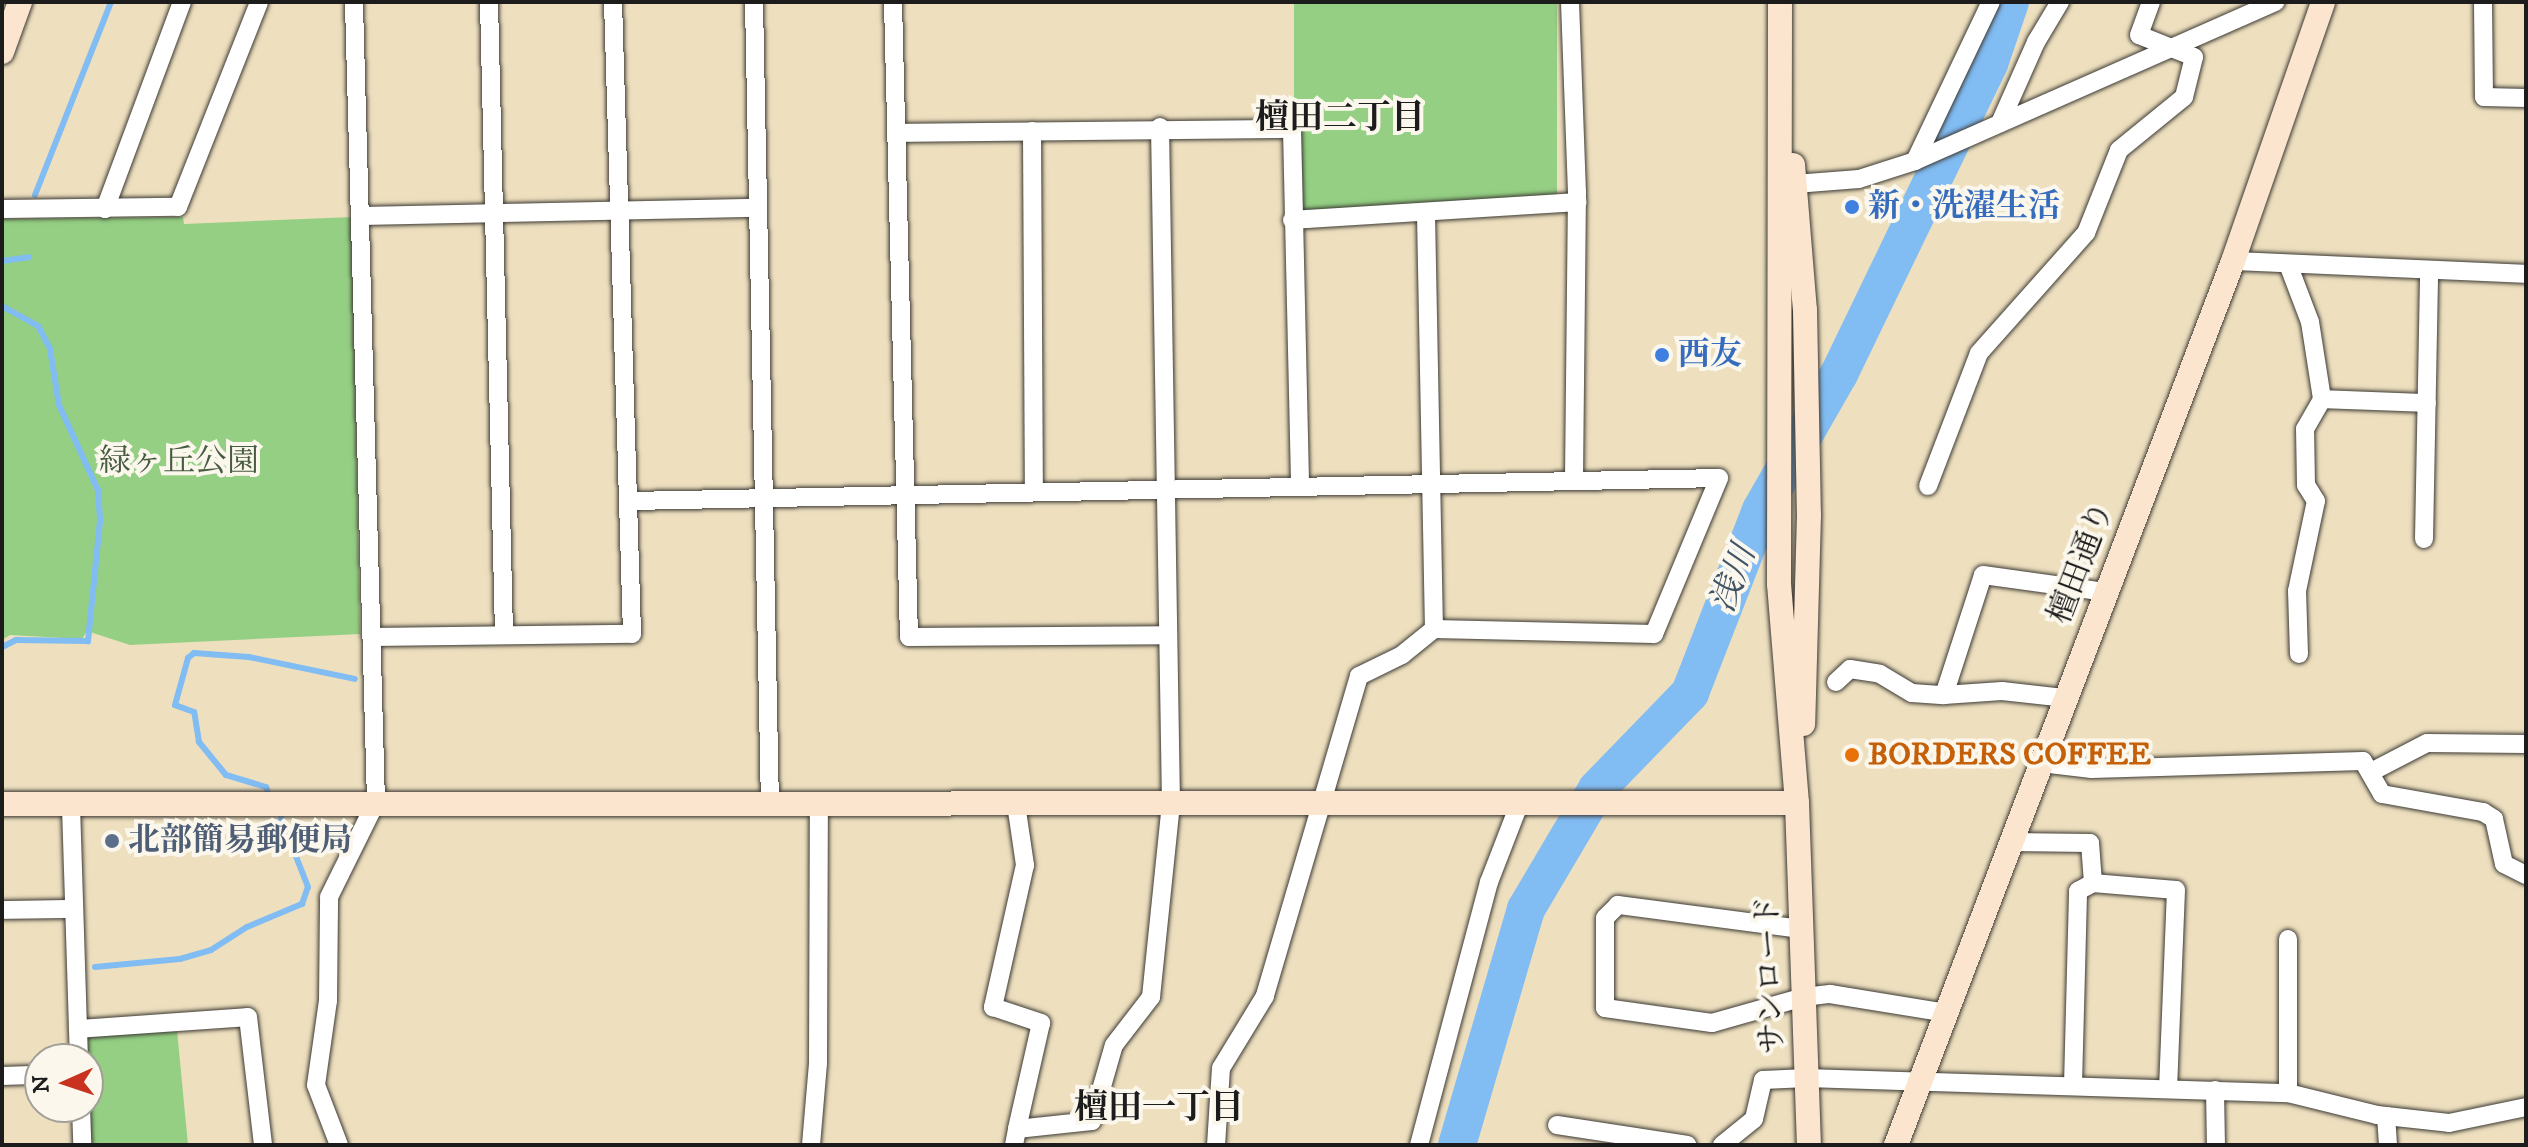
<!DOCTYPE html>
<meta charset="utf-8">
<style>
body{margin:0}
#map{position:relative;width:2528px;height:1147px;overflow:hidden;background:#eee0bf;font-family:"IM FELL DW Pica","Noto Serif JP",serif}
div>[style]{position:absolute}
.green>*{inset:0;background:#94cf83;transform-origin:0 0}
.stream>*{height:6px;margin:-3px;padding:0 3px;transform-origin:3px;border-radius:3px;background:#81bcf3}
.river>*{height:38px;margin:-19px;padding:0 19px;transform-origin:19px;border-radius:19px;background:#81bcf3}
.roads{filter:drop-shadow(0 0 2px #3c3934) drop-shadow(0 0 2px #3c3934)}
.street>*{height:18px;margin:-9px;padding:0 9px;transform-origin:9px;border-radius:9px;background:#fff}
.secondary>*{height:24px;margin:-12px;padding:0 12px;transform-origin:12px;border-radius:12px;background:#fbe5cf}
.dots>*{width:22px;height:22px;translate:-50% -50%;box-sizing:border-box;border:4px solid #fbf7ec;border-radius:50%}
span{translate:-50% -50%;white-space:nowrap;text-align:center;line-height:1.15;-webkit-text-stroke:8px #fbf7ec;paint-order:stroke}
.shop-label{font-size:32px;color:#366cbe;font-weight:700}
.left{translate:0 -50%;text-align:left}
.park-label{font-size:32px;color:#465b40}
.street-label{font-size:32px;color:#1c1c1c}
.food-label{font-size:32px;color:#c56008;font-weight:700}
.service-label{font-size:32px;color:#4e5e75;font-weight:700}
.neighbourhood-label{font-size:34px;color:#1c1c1c;font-weight:700}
.water-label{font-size:34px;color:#3f5467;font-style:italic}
.frame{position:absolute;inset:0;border:4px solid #1c1c1c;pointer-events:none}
.north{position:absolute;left:24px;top:1043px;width:80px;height:80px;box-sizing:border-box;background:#fbf7ec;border:2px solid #a29f99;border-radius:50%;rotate:267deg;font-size:22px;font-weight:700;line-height:32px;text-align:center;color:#1c1c1c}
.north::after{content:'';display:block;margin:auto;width:28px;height:36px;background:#c8321e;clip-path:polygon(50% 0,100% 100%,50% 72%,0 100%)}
</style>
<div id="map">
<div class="green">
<div style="left:1294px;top:2px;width:263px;height:210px"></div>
<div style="clip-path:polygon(183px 217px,184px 224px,352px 217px,360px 634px,130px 645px,87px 631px,82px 639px,10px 635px,2px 640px,2px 219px)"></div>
<div style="clip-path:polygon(177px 1030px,188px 1145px,86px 1145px,88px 1059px,82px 1059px,81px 1036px)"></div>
</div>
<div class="stream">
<div style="left:35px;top:195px;width:207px;rotate:-68.5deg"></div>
<div style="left:2px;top:261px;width:27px;rotate:-8deg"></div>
<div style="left:2px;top:306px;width:41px;rotate:29.1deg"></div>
<div style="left:38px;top:326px;width:26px;rotate:62deg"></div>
<div style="left:50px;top:349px;width:57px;rotate:80.9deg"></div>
<div style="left:59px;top:405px;width:94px;rotate:65.4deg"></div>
<div style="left:98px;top:490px;width:31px;rotate:86deg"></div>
<div style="left:100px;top:521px;width:121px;rotate:95.7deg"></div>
<div style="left:88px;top:641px;width:72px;rotate:-179.2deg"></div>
<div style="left:16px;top:640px;width:16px;rotate:153deg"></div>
<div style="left:268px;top:793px;width:6px;rotate:-108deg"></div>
<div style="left:266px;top:787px;width:42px;rotate:-163.3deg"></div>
<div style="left:226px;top:775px;width:43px;rotate:-129.3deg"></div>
<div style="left:199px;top:742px;width:30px;rotate:-99deg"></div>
<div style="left:194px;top:712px;width:20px;rotate:-160deg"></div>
<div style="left:175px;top:705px;width:49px;rotate:-74.5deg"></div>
<div style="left:188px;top:658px;width:8px;rotate:-40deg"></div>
<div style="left:194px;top:653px;width:55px;rotate:4.2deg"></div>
<div style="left:249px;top:657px;width:108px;rotate:11.7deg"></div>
<div style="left:95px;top:967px;width:85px;rotate:-5.4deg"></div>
<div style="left:180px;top:959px;width:32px;rotate:-16deg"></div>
<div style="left:211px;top:950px;width:43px;rotate:-32.6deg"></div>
<div style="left:247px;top:927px;width:60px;rotate:-22.7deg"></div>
<div style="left:302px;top:904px;width:18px;rotate:-71deg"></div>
<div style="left:308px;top:887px;width:74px;rotate:-111.4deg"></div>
</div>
<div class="river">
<div style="left:1457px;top:1145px;width:246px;rotate:-73.7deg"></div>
<div style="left:1526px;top:909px;width:139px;rotate:-59.4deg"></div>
<div style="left:1597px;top:789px;width:134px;rotate:-45.9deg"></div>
<div style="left:1690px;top:693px;width:196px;rotate:-68.8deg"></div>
<div style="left:1761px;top:510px;width:157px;rotate:-60.2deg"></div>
<div style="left:1839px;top:374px;width:344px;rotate:-64.2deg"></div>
<div style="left:1989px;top:64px;width:65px;rotate:-71.3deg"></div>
</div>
<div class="roads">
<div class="street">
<div style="left:489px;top:2px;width:630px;rotate:88.64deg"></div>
<div style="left:754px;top:2px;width:801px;rotate:88.86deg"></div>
<div style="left:893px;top:2px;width:635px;rotate:88.56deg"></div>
<div style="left:909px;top:637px;width:257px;rotate:-0.4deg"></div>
<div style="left:1570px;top:2px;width:190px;rotate:87.9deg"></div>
<div style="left:1577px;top:192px;width:286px;rotate:90.6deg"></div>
<div style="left:2483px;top:2px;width:95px;rotate:89.4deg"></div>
<div style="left:2484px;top:97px;width:42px;rotate:1.4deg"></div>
<div style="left:2000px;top:123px;width:89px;rotate:-66deg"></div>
<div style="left:2036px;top:42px;width:47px;rotate:-59deg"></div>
<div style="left:1032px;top:131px;width:361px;rotate:89.7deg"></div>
<div style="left:896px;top:133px;width:396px;rotate:-0.6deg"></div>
<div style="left:1292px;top:129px;width:358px;rotate:88.7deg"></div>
<div style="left:1915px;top:161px;width:176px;rotate:-64.5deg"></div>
<div style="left:1795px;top:184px;width:64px;rotate:-4.5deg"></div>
<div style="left:1859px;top:179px;width:59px;rotate:-17.8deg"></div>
<div style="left:1915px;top:161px;width:394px;rotate:-23.8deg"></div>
<div style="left:2px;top:209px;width:176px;rotate:-0.7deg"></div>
<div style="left:178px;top:207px;width:220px;rotate:-68.4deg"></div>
<div style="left:105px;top:209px;width:221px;rotate:-69.6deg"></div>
<div style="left:1426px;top:214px;width:415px;rotate:88.9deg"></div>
<div style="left:362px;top:216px;width:396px;rotate:-1.2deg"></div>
<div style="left:1292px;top:220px;width:286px;rotate:-3.6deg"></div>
<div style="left:2233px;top:261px;width:293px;rotate:2.5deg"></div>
<div style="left:2288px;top:264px;width:62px;rotate:69.2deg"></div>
<div style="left:2310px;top:322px;width:78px;rotate:81.1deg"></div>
<div style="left:1928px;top:486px;width:142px;rotate:-69deg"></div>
<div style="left:1979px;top:353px;width:161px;rotate:-48.3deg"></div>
<div style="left:2086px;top:233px;width:89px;rotate:-68.3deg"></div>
<div style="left:2119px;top:150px;width:84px;rotate:-39.2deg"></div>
<div style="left:2184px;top:97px;width:41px;rotate:-76deg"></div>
<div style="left:2194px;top:57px;width:59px;rotate:-158.2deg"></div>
<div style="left:2139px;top:35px;width:35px;rotate:-70deg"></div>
<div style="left:631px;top:501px;width:1088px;rotate:-1.21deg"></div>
<div style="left:1719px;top:478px;width:169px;rotate:112.6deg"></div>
<div style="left:1654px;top:634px;width:220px;rotate:-178.7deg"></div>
<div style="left:1434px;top:629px;width:41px;rotate:140.9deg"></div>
<div style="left:1402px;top:655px;width:48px;rotate:154deg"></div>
<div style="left:1359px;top:676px;width:334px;rotate:106.4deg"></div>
<div style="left:1265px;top:996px;width:84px;rotate:121.4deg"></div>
<div style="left:1221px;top:1068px;width:77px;rotate:93.7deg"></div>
<div style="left:2424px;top:539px;width:269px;rotate:-88.9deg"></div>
<div style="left:372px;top:637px;width:260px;rotate:-0.7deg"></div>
<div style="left:632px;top:634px;width:632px;rotate:-91.72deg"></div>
<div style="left:2299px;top:654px;width:63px;rotate:-91.8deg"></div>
<div style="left:2297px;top:591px;width:92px;rotate:-78.1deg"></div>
<div style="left:2316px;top:501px;width:19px;rotate:-122deg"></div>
<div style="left:2306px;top:485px;width:56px;rotate:-91deg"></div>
<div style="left:2305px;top:429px;width:34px;rotate:-60deg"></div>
<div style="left:2322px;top:399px;width:105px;rotate:2.2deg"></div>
<div style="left:1836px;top:682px;width:19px;rotate:-43deg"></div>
<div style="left:1850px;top:669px;width:30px;rotate:9deg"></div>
<div style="left:1880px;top:674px;width:37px;rotate:31deg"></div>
<div style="left:1912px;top:693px;width:32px;rotate:4deg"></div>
<div style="left:1944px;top:695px;width:126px;rotate:-72deg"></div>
<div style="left:1983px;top:575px;width:123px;rotate:7.9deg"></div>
<div style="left:1944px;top:695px;width:58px;rotate:-3.9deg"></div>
<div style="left:2002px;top:691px;width:62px;rotate:6.4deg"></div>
<div style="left:2041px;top:763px;width:51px;rotate:6.7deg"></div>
<div style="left:2092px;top:769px;width:271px;rotate:-1.7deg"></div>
<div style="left:2363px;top:761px;width:38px;rotate:60deg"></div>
<div style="left:2382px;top:794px;width:103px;rotate:10.1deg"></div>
<div style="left:2483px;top:812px;width:13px;rotate:32deg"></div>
<div style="left:2494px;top:819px;width:46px;rotate:77.5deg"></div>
<div style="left:2504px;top:864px;width:25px;rotate:27deg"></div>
<div style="left:2371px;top:772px;width:63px;rotate:-27.4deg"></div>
<div style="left:2427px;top:743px;width:99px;rotate:0.6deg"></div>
<div style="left:1016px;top:804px;width:62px;rotate:81.6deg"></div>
<div style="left:1025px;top:865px;width:146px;rotate:102.7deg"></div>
<div style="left:993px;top:1007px;width:51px;rotate:18.4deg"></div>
<div style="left:1041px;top:1023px;width:109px;rotate:102.8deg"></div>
<div style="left:71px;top:806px;width:253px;rotate:88.2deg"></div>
<div style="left:2010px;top:842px;width:80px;rotate:0.7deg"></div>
<div style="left:2090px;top:843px;width:40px;rotate:85.7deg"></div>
<div style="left:2px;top:910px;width:72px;rotate:-0.8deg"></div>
<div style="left:1801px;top:929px;width:185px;rotate:-172.5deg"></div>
<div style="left:1618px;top:905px;width:18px;rotate:135deg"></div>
<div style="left:1605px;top:918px;width:90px;rotate:90deg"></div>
<div style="left:1605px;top:1008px;width:108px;rotate:8deg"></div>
<div style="left:1712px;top:1023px;width:96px;rotate:-15.8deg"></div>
<div style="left:1804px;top:997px;width:26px;rotate:-7deg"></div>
<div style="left:1830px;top:994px;width:119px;rotate:9.2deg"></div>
<div style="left:78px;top:1029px;width:170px;rotate:-4deg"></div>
<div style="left:248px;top:1017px;width:129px;rotate:83.3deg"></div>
<div style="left:2px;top:1076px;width:38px;rotate:-2deg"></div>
<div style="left:2073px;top:1085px;width:194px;rotate:-88.5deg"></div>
<div style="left:2078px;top:891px;width:17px;rotate:-28deg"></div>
<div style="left:2093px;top:883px;width:83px;rotate:4.8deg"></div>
<div style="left:2176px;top:890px;width:198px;rotate:92.3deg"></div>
<div style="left:2215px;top:1090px;width:55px;rotate:89deg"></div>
<div style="left:2288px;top:1093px;width:154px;rotate:-90deg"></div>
<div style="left:81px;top:1107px;width:38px;rotate:88deg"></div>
<div style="left:2386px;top:1116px;width:29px;rotate:86deg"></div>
<div style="left:1557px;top:1125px;width:132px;rotate:8.7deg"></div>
<div style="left:339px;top:1145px;width:64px;rotate:-111deg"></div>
<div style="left:316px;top:1085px;width:85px;rotate:-81.9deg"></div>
<div style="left:328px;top:1001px;width:104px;rotate:-89.4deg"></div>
<div style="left:329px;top:897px;width:106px;rotate:-63.7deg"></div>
<div style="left:376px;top:802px;width:800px;rotate:-91.58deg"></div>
<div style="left:811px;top:1145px;width:82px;rotate:-85.1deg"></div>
<div style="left:818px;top:1063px;width:259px;rotate:-89.8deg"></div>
<div style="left:1014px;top:1145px;width:16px;rotate:-79deg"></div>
<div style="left:1017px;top:1129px;width:75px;rotate:-6.1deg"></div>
<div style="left:1092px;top:1121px;width:79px;rotate:-73.9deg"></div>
<div style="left:1114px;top:1045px;width:61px;rotate:-52.4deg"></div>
<div style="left:1151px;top:997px;width:194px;rotate:-84.1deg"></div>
<div style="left:1171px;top:804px;width:677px;rotate:-90.93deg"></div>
<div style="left:1419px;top:1145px;width:272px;rotate:-75.1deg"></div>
<div style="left:1489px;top:882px;width:86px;rotate:-68.8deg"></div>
<div style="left:1722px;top:1145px;width:41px;rotate:-39.1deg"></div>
<div style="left:1754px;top:1119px;width:40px;rotate:-77deg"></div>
<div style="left:1763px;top:1080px;width:44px;rotate:-2.6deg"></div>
<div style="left:1807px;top:1078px;width:481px;rotate:1.8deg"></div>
<div style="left:2288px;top:1093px;width:92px;rotate:13.9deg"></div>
<div style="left:2377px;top:1115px;width:72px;rotate:6.3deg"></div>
<div style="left:2449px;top:1123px;width:79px;rotate:-11.7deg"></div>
</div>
<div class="secondary">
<div style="left:1780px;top:2px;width:582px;rotate:90.1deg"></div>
<div style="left:1779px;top:584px;width:220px;rotate:85.3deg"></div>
<div style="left:1797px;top:803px;width:342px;rotate:88deg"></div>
<div style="left:2px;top:52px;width:53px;rotate:-70.2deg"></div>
<div style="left:1793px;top:165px;width:145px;rotate:85.3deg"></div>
<div style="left:1805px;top:310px;width:205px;rotate:88.9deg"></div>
<div style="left:1809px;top:515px;width:209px;rotate:91.6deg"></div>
<div style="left:2px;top:804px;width:1795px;rotate:-0.03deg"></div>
<div style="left:1896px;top:1145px;width:946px;rotate:-69.13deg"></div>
<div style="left:2233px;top:261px;width:274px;rotate:-70.8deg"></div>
</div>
</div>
<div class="dots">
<div style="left:1852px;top:207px;background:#3f7fe0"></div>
<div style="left:1662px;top:355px;background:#3f7fe0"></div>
<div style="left:1852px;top:755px;background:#e8710a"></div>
<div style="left:112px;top:841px;background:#5c6f8a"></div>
</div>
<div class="shop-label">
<span class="left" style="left:1868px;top:207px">新・洗濯生活</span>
<span class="left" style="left:1678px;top:355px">西友</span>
</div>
<div class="park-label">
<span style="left:179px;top:462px">緑ヶ丘公園</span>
</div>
<div class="street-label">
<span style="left:2082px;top:563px;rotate:-69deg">檀田通り</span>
<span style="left:1771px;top:975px;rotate:-92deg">サンロード</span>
</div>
<div class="food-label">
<span class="left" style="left:1868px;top:755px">BORDERS COFFEE</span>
</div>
<div class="service-label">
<span class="left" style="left:128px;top:841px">北部簡易郵便局</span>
</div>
<div class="neighbourhood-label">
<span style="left:1340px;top:119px">檀田二丁目</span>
<span style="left:1159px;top:1109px">檀田一丁目</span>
</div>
<div class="water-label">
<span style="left:1734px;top:579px;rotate:-69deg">浅川</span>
</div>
<div class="frame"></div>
<div class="north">N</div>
</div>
